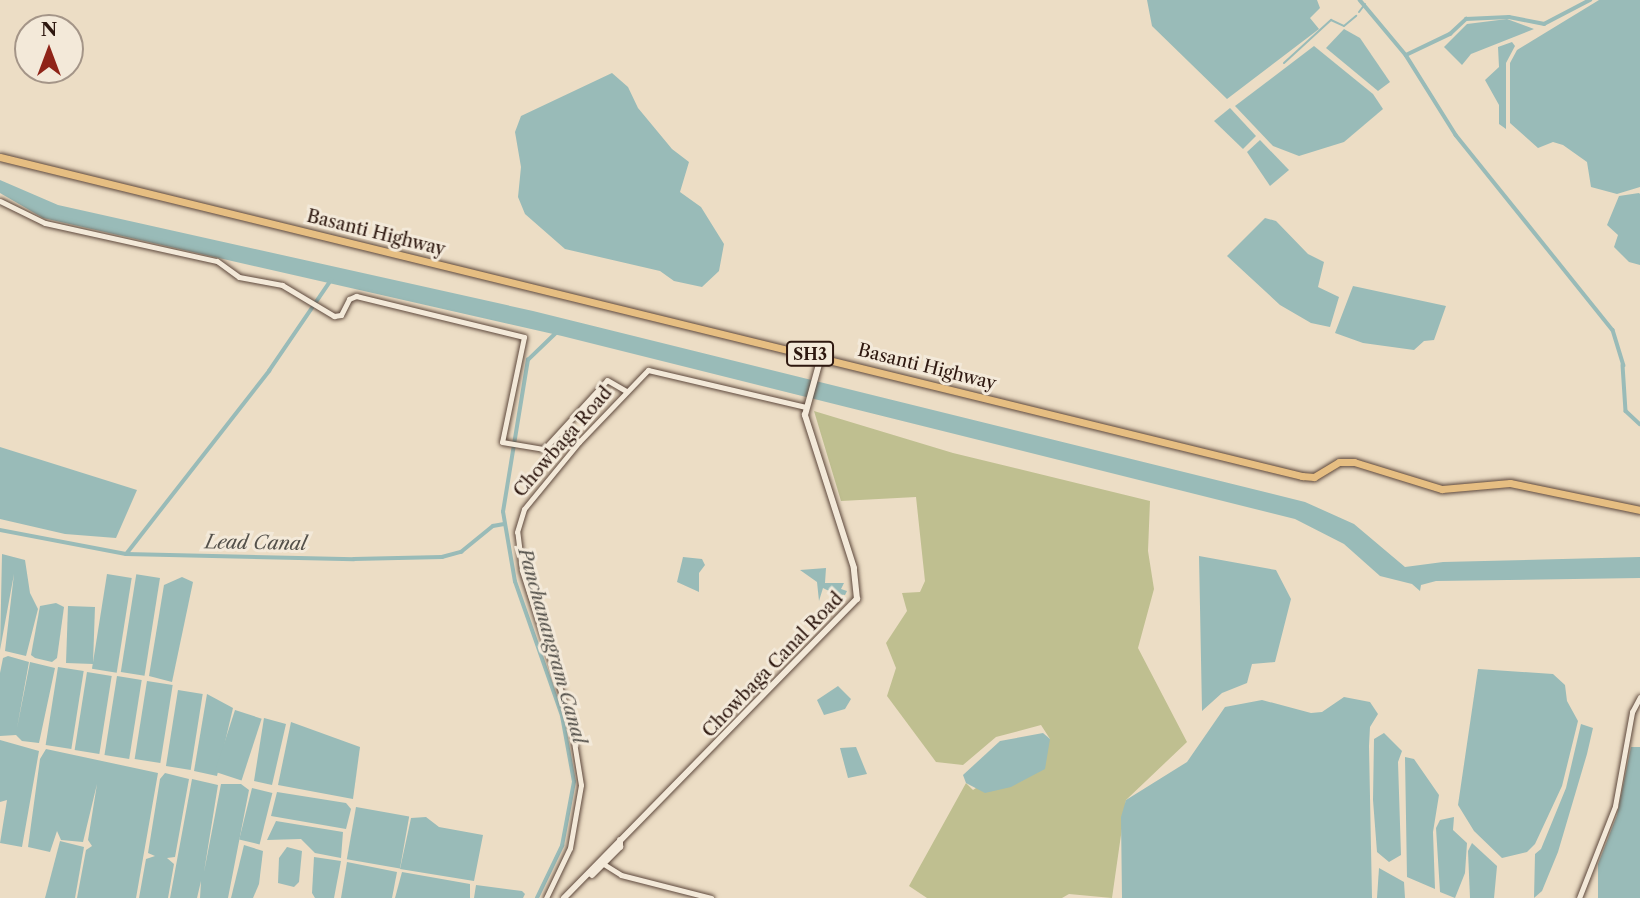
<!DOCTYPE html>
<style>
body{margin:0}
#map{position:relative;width:1640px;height:898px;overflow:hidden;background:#ecddc5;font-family:"Libre Caslon Text",serif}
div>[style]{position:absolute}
.green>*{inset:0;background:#bfbf90}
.water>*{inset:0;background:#99bbb8;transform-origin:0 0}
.stream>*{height:2px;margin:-1px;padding:0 1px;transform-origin:1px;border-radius:1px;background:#99bbb8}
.canal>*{height:3.5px;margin:-1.75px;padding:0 1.75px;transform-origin:1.75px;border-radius:1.75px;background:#99bbb8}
.roads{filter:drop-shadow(0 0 2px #5d483c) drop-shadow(0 0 2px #5d483c)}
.tertiary>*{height:5px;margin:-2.5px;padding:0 2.5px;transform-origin:2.5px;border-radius:2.5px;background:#f3e9d9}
.secondary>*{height:6px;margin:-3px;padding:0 3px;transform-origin:3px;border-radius:3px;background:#f3e9d9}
.primary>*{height:7px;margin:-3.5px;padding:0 3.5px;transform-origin:3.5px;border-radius:3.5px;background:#e6be82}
span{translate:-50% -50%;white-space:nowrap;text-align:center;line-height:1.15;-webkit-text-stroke:6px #f3e9d9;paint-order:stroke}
.shield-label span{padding:2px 5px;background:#f3e9d9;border:2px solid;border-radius:5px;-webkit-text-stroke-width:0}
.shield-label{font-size:16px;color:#2d170f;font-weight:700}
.street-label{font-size:18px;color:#2d170f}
.water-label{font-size:19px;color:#53504a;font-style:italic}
.north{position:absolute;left:14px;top:14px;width:70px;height:70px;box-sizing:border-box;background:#f3e9d9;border:2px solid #a49588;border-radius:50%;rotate:0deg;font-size:19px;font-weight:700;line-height:28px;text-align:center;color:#2d170f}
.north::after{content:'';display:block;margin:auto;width:24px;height:32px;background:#8f2418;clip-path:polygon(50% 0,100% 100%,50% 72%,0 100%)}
</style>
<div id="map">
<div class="green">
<div style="clip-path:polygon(814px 411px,953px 453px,1150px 501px,1148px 551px,1154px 589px,1138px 648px,1187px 742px,1126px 800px,1112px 898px,1069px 894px,1062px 898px,927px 898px,909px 886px,966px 783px,973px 790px,1050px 739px,1041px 725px,996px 737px,963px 765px,936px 762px,887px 696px,896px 668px,886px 643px,907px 611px,902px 593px,920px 592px,925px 581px,916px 497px,841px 501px)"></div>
</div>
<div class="water">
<div style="clip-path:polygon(1147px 0,1317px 0,1320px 8px,1310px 18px,1319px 29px,1227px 99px,1152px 26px)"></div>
<div style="clip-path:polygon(1599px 0,1640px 0,1640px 187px,1617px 194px,1591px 187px,1587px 162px,1563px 145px,1553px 142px,1538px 148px,1510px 123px,1510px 63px,1517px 50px)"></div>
<div style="clip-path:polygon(1507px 19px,1534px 29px,1471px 54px,1462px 65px,1444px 47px,1467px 24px)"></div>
<div style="clip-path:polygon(1344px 29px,1360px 38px,1390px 82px,1378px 91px,1326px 48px)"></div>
<div style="clip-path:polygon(1512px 42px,1515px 46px,1506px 63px,1506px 129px,1499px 124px,1499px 105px,1485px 80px,1499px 67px,1498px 47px)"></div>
<div style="clip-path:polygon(1314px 46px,1373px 94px,1383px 109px,1344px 142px,1299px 156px,1273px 146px,1235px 106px)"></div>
<div style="clip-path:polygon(612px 73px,628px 87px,638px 108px,672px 149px,689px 162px,680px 192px,701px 207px,724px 244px,719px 271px,702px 287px,674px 281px,660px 271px,565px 249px,525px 214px,518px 197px,521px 167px,515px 132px,521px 116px)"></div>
<div style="clip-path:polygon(1230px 108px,1256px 136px,1243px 149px,1214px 121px)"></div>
<div style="clip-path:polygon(1260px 140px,1289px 170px,1270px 186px,1247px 152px)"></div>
<div style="clip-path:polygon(0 180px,58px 205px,533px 311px,1305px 502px,1354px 524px,1405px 567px,1443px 562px,1640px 557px,1640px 578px,1436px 581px,1421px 585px,1420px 591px,1412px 584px,1380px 576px,1344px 544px,1295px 519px,562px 336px,43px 218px,0 193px)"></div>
<div style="clip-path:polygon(1639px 193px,1640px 194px,1640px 265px,1629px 262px,1614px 247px,1618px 235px,1607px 225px,1619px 196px)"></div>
<div style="clip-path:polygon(1265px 218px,1276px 221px,1308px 254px,1324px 262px,1318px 287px,1339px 297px,1330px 327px,1311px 323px,1280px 305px,1227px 256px)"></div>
<div style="clip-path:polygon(1353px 286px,1446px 306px,1434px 340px,1424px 341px,1414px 350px,1363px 343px,1335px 333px)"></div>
<div style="clip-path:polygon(0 447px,137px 490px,116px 538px,65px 534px,0 519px)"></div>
<div style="clip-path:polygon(2px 554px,25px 560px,30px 593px,38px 609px,26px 656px,5px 651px,14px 574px,0 650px)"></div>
<div style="clip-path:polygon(1199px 556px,1276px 570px,1291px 599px,1275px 662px,1252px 664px,1247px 683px,1222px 693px,1202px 711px)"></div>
<div style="clip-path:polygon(683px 557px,702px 559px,705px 565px,699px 573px,699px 592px,677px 582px)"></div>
<div style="clip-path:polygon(826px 568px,825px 583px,844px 583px,841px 589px,847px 591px,845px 595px,835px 594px,823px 588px,819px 601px,817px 582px,800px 570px)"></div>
<div style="left:107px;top:574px;width:25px;height:96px;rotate:9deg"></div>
<div style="clip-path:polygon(182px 577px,193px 582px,172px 682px,149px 676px,164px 585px)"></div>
<div style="left:160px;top:578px;width:99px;height:24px;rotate:99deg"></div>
<div style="clip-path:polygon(56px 603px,64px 607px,57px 658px,52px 662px,35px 658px,31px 655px,40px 606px)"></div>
<div style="left:68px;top:606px;width:27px;height:57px;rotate:2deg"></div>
<div style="clip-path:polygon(8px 656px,29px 662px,17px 728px,30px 662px,55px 668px,39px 743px,22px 741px,16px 735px,0 736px,0 673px,3px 658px)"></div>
<div style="left:58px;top:667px;width:26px;height:79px;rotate:9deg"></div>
<div style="clip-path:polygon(1478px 669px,1553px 674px,1565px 685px,1567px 701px,1578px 721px,1562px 786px,1535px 844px,1527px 852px,1502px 858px,1474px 831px,1458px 805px)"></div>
<div style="left:87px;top:672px;width:25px;height:79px;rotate:9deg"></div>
<div style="left:117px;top:676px;width:25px;height:80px;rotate:9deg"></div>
<div style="left:147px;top:681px;width:26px;height:79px;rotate:9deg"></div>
<div style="clip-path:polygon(838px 686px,851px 699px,845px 709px,824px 715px,817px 700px)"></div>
<div style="left:178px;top:690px;width:25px;height:77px;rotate:9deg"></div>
<div style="clip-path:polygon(207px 694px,233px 708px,217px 776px,194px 771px)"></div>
<div style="clip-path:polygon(1344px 697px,1370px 702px,1378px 714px,1370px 727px,1369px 746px,1372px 898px,1122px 898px,1121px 817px,1126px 800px,1187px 762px,1225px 707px,1262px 700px,1311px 713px,1322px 712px)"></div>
<div style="left:235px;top:710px;width:28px;height:65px;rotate:18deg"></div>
<div style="clip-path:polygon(264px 718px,286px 724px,272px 785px,254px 781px)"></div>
<div style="clip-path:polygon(291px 722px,360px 747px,353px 799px,278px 785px)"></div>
<div style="clip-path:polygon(1581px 724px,1593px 728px,1587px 754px,1558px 852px,1542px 891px,1534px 898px,1535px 854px,1541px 849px,1566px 788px)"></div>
<div style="clip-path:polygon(1043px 733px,1050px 739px,1045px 769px,1011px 787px,985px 793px,966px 783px,963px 775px,1000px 741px)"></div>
<div style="clip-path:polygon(1384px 733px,1402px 751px,1398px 762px,1401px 855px,1389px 862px,1377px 852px,1373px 800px,1374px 739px)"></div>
<div style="clip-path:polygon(0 740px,39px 751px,22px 847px,0 843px,7px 800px,0 802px)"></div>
<div style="clip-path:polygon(856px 747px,867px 774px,848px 778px,840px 748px)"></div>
<div style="clip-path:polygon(1631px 747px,1640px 747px,1640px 898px,1598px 898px,1598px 864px,1617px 815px)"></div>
<div style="clip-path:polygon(46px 749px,158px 773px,136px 898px,77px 898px,86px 850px,92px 846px,88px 840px,97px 784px,83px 842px,61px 840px,57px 831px,50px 852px,28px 847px,40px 759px)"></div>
<div style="clip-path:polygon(1405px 757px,1414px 759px,1439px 795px,1433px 832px,1435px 889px,1407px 877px)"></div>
<div style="clip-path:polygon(165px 773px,189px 779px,175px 857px,167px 858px,174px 864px,168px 898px,139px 898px,146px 859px,155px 856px,148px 853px,160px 779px)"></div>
<div style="clip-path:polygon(192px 779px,218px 785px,204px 872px,221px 784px,241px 784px,249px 790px,228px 898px,200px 898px,201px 881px,197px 898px,170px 898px)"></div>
<div style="left:252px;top:788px;width:21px;height:53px;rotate:14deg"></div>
<div style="clip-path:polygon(277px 792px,346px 803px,351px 809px,346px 829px,271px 816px)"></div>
<div style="left:356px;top:807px;width:54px;height:53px;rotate:10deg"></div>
<div style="clip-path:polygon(1454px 817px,1453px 830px,1467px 843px,1465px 873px,1455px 898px,1440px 892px,1436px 828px,1440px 820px)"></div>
<div style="clip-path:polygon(411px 818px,426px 817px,439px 827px,483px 835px,474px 881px,400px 869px)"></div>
<div style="clip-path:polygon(276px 821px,343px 832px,341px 858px,315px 853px,301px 839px,267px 840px)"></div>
<div style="clip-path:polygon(60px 841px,84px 847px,75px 898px,45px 898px)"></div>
<div style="clip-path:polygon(1472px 843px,1497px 866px,1494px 898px,1470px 898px,1468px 851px)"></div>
<div style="clip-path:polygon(244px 845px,263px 851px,259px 884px,253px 898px,231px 898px)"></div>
<div style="clip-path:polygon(287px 847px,302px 851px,299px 882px,294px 887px,278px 883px,279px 858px)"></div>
<div style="clip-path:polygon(314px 857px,341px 861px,334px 898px,315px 898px,312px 893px)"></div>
<div style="clip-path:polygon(347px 862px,397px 872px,392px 898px,341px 898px)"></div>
<div style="clip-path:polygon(1379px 868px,1404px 882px,1405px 898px,1377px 898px)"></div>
<div style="clip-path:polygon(402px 872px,470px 884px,470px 898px,395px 898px)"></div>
<div style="clip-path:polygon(476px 885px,522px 891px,525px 894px,523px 898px,474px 898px)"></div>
</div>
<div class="stream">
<div style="left:1359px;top:12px;width:10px;rotate:-53deg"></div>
<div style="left:1284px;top:63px;width:64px;rotate:-42.5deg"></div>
<div style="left:1331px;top:20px;width:14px;rotate:25deg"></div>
<div style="left:1344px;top:26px;width:16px;rotate:-40deg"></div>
</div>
<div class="canal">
<div style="left:1360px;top:0;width:72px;rotate:50.1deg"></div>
<div style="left:1406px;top:55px;width:94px;rotate:58deg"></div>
<div style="left:1456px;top:135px;width:250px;rotate:51.2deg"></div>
<div style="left:1613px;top:330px;width:37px;rotate:73deg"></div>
<div style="left:1406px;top:55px;width:49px;rotate:-25.5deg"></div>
<div style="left:1450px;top:34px;width:22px;rotate:-43deg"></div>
<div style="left:1466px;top:19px;width:43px;rotate:-2.7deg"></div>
<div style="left:1509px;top:17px;width:36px;rotate:11deg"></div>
<div style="left:1544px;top:24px;width:52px;rotate:-27.6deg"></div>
<div style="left:1623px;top:365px;width:46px;rotate:86.3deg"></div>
<div style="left:1626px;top:411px;width:19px;rotate:43deg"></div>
<div style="left:0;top:530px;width:128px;rotate:10.8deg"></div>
<div style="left:126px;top:554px;width:228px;rotate:1.3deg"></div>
<div style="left:354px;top:559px;width:88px;rotate:-1.3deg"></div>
<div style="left:442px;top:557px;width:20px;rotate:-15deg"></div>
<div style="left:461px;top:552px;width:41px;rotate:-39.1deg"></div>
<div style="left:493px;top:526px;width:11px;rotate:-10deg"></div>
<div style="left:127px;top:553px;width:231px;rotate:-52deg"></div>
<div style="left:269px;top:371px;width:110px;rotate:-55.7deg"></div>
<div style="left:537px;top:898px;width:58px;rotate:-64.3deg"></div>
<div style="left:562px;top:846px;width:65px;rotate:-79.4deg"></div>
<div style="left:574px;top:782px;width:67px;rotate:-100.3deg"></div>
<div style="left:562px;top:716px;width:142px;rotate:-109.3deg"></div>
<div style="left:515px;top:582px;width:71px;rotate:-99.7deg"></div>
<div style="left:503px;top:512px;width:154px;rotate:-80.7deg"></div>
<div style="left:528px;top:360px;width:39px;rotate:-44deg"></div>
</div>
<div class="roads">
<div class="tertiary">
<div style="left:0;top:201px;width:50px;rotate:26.1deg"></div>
<div style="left:45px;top:223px;width:176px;rotate:12.5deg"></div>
<div style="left:217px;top:261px;width:27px;rotate:36deg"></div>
<div style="left:239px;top:277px;width:44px;rotate:10.5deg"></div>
<div style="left:282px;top:285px;width:61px;rotate:30.8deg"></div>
<div style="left:334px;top:316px;width:7px;rotate:-8deg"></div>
<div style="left:341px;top:315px;width:18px;rotate:-63deg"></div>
<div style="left:349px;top:299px;width:8px;rotate:-23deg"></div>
<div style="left:356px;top:296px;width:173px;rotate:13.7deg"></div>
<div style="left:524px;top:337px;width:107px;rotate:101.8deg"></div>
<div style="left:502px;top:442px;width:43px;rotate:9.5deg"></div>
<div style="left:544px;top:449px;width:93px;rotate:-47.6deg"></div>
<div style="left:607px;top:380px;width:22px;rotate:30deg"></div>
<div style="left:602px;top:863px;width:22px;rotate:32deg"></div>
<div style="left:621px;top:875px;width:93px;rotate:14.3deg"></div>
<div style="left:546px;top:898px;width:55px;rotate:-64.4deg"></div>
<div style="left:570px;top:848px;width:64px;rotate:-80.1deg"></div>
<div style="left:581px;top:785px;width:63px;rotate:-99.2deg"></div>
<div style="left:571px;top:723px;width:161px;rotate:-107.8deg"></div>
<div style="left:522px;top:570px;width:38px;rotate:-97deg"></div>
<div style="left:517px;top:532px;width:24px;rotate:-73deg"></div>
<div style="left:524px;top:509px;width:87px;rotate:-50.6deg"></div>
<div style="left:579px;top:442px;width:100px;rotate:-46.2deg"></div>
<div style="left:648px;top:370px;width:162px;rotate:13.2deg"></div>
<div style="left:1579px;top:898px;width:99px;rotate:-68.6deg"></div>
<div style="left:1615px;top:806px;width:96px;rotate:-79.7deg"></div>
<div style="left:1632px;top:712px;width:17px;rotate:-62deg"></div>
</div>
<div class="secondary">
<div style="left:592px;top:875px;width:40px;rotate:-45deg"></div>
<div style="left:620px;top:847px;width:7px;rotate:-90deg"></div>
<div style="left:564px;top:898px;width:419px;rotate:-45.6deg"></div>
<div style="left:857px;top:599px;width:31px;rotate:-96deg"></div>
<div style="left:854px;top:568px;width:161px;rotate:-107.8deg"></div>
<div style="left:805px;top:415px;width:60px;rotate:-74.6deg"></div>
</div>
<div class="primary">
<div style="left:0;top:157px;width:1341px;rotate:13.77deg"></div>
<div style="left:1302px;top:476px;width:12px;rotate:5deg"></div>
<div style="left:1314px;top:477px;width:29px;rotate:-31deg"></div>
<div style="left:1339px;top:462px;width:15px"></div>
<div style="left:1354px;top:462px;width:92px;rotate:17.1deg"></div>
<div style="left:1442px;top:489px;width:68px;rotate:-5deg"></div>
<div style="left:1510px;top:483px;width:133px;rotate:11.7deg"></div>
</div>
</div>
<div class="shield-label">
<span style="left:810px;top:354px">SH3</span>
</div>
<div class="street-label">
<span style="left:376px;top:233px;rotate:14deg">Basanti Highway</span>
<span style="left:927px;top:367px;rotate:14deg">Basanti Highway</span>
<span style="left:563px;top:442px;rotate:-49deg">Chowbaga Road</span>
<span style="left:773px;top:665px;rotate:-46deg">Chowbaga Canal Road</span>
</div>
<div class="water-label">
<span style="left:256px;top:543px;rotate:1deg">Lead Canal</span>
<span style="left:552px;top:646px;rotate:74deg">Panchanangram Canal</span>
</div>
<div class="north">N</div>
</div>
